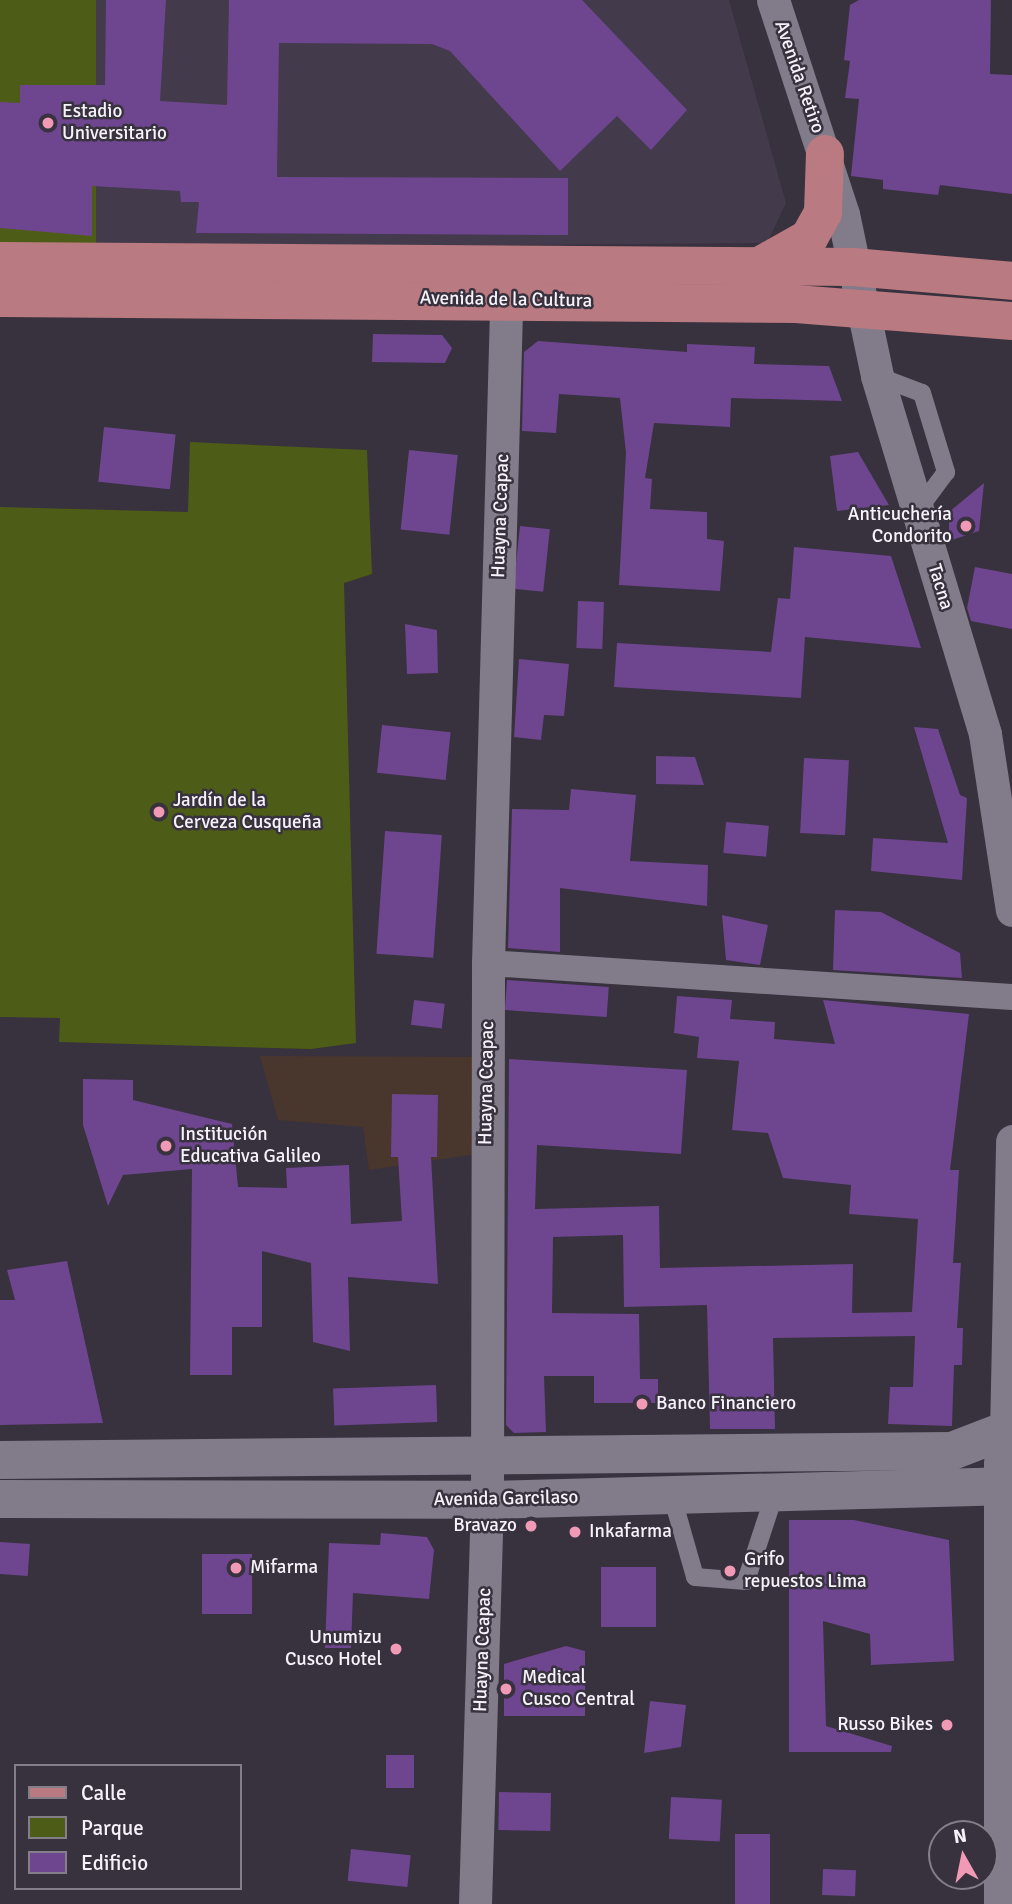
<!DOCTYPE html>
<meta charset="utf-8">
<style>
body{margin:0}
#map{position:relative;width:1012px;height:1904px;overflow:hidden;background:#38313e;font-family:Signika,sans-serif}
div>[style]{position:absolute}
.commercial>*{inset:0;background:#49372e}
.built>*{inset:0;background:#433a4c}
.green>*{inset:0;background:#4d5c16;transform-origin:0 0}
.building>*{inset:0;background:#6e458f;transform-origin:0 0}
.service>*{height:18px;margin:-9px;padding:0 9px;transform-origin:9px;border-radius:9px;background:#827b89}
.pedestrian>*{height:26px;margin:-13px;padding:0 13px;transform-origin:13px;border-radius:13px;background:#827b89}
.minor>*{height:33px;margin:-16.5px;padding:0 16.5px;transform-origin:16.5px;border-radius:16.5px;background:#827b89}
.secondary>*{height:38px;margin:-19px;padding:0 19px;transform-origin:19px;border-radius:19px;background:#827b89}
.primary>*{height:38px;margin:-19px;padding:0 19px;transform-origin:19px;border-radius:19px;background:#ba7a81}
.dots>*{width:19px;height:19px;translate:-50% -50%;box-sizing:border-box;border:4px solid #38313e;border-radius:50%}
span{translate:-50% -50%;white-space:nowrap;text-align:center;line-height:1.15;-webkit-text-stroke:5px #38313e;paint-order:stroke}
.street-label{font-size:19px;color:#f6f2fa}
.poi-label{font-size:19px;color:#f6f2fa}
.left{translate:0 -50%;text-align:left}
.right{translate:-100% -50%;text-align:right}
.legend{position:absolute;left:14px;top:1764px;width:228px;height:126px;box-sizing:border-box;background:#38313e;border:2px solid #847e89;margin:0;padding:9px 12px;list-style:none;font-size:21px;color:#f6f2fa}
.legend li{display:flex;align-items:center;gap:14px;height:35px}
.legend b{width:35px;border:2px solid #847e89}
.north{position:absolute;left:928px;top:1820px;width:70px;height:70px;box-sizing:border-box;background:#38313e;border:2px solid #847e89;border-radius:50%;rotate:351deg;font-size:19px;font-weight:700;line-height:28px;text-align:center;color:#f6f2fa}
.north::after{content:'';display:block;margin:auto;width:24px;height:32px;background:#f09ab5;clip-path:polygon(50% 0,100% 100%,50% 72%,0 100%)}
</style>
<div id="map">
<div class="commercial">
<div style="clip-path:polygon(260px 1056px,487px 1057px,484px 1153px,369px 1170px,363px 1127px,278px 1120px)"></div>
</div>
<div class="built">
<div style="clip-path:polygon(96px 0,729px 0,786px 203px,767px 243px,95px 248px)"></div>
</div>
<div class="green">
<div style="left:0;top:0;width:96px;height:246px"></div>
<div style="clip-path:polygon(190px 442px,367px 450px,372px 574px,344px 583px,356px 1043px,311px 1049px,59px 1042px,60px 1018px,0 1017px,0 507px,188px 512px)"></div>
</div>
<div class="building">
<div style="clip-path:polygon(106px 0,166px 0,160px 101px,227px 105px,229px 0,582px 0,687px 110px,651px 150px,617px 116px,560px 171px,450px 51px,432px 44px,279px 43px,277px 177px,568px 178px,568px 235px,196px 233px,199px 202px,181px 202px,180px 191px,92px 186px,92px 236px,0 228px,0 102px,20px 103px,20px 85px,105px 85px)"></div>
<div style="clip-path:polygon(859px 0,991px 0,990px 74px,1012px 75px,1012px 194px,940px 185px,938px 195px,883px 189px,883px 180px,851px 176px,859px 99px,845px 98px,850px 61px,844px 60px,850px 5px)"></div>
<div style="clip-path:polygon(373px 334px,442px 335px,452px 348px,445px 363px,372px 362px)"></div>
<div style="clip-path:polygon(538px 341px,687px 352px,687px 344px,755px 347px,754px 364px,829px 366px,842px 401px,731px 398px,730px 427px,654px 423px,645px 478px,652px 479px,650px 509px,707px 512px,707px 539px,724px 541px,720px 591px,619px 585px,626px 453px,620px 398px,559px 394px,556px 433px,522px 431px,524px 352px)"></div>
<div style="left:104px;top:427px;width:72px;height:55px;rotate:6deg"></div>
<div style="left:409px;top:450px;width:49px;height:80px;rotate:6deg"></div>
<div style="clip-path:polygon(858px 452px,889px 505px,837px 511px,830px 456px)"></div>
<div style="clip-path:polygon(984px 483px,979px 531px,949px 541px,949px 512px)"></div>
<div style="left:520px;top:526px;width:30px;height:63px;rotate:6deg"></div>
<div style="clip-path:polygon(794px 547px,891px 556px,921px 648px,805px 637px,801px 698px,614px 687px,617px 643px,771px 652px,778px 598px,790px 599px)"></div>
<div style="clip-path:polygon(975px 567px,1012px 574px,1012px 629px,971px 621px,967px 608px)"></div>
<div style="left:578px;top:601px;width:26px;height:47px;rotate:2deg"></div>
<div style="clip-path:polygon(405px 624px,437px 630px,438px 673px,407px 674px)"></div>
<div style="clip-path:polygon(519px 659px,569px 664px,564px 716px,544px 715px,541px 740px,514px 737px)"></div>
<div style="left:382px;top:725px;width:69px;height:48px;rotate:6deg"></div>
<div style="clip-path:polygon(914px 727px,938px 729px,960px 795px,967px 798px,962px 880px,871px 871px,873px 838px,948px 843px)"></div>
<div style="clip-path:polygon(656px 756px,695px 757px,704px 785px,656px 784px)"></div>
<div style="left:804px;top:758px;width:45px;height:75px;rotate:3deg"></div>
<div style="clip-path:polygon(571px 789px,636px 795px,630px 861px,708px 865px,707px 906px,560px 888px,560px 952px,508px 948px,512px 809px,569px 810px)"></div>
<div style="left:726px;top:822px;width:43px;height:31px;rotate:5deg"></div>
<div style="left:385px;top:831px;width:57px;height:123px;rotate:4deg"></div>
<div style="clip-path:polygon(835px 910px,881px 912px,960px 953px,962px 978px,833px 970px)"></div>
<div style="clip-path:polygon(722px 915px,768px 925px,760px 965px,726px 960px)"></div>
<div style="left:507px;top:980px;width:102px;height:30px;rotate:4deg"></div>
<div style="clip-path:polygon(677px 996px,732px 1000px,730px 1019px,775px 1022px,774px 1039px,835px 1044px,823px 1000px,969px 1014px,950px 1170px,959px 1170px,953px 1263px,961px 1263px,957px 1328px,963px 1328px,962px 1365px,954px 1365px,952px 1426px,888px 1424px,890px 1387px,913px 1387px,915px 1336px,773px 1338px,775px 1429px,710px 1429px,707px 1305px,624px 1307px,623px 1235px,553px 1237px,552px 1313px,639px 1314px,640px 1379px,658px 1379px,658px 1403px,594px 1403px,594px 1376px,544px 1376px,546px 1432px,514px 1433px,506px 1425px,509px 1059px,687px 1070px,681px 1154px,537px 1145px,535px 1209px,659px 1206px,660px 1268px,853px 1264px,852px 1313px,912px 1312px,918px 1219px,849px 1214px,851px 1185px,783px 1178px,768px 1133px,732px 1130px,739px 1061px,697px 1058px,699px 1037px,674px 1033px)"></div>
<div style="left:414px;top:1000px;width:31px;height:25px;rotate:7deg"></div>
<div style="clip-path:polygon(83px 1079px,133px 1080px,133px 1100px,232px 1124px,238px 1187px,287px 1188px,286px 1168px,349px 1165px,351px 1224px,402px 1221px,398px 1157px,391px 1157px,392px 1094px,438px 1095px,437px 1157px,431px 1157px,438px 1284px,348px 1277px,350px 1351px,313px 1342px,311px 1263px,262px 1251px,262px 1327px,232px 1327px,232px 1375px,190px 1375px,192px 1169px,123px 1175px,108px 1206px,83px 1125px)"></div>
<div style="clip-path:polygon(67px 1261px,103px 1423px,0 1425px,0 1300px,15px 1300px,7px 1270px)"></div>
<div style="left:436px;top:1385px;width:37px;height:103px;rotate:88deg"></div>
<div style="clip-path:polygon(789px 1520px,854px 1520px,949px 1540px,954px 1661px,871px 1665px,870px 1634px,823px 1621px,826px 1726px,892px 1746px,891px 1752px,789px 1752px)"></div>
<div style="clip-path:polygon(381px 1533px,427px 1537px,434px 1550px,429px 1599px,353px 1593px,351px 1648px,325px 1648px,329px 1543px,380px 1545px)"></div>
<div style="left:0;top:1542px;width:30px;height:32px;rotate:4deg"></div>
<div style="left:202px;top:1554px;width:50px;height:60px"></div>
<div style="left:601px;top:1567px;width:55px;height:60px"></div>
<div style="clip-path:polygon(566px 1646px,585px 1651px,585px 1716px,504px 1716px,504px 1664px)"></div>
<div style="clip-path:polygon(650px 1701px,686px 1705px,681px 1747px,644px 1753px)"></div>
<div style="left:386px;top:1755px;width:28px;height:33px"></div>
<div style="left:499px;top:1792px;width:52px;height:38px;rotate:1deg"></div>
<div style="left:671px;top:1797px;width:51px;height:42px;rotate:3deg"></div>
<div style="left:735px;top:1834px;width:35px;height:70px"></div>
<div style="left:351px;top:1849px;width:60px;height:32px;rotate:6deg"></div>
<div style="left:823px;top:1869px;width:33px;height:26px;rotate:2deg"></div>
</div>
<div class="service">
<div style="left:877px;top:376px;width:48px;rotate:20.7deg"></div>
<div style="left:922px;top:393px;width:83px;rotate:73.1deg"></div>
<div style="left:946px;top:472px;width:49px;rotate:126.6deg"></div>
<div style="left:672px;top:1496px;width:84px;rotate:74.1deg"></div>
<div style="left:695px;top:1577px;width:51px;rotate:4.5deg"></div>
<div style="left:746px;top:1581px;width:93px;rotate:-71.8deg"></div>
</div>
<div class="pedestrian">
<div style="left:488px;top:963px;width:525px;rotate:3.71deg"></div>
</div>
<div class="minor">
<div style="left:773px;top:0;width:225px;rotate:71.9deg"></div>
<div style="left:843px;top:214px;width:166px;rotate:78.1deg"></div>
<div style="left:877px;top:376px;width:374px;rotate:73.2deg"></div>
<div style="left:985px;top:734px;width:178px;rotate:81.3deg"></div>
<div style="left:1006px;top:1433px;width:292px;rotate:-88.8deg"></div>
<div style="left:475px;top:1904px;width:404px;rotate:-88.3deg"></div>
<div style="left:487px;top:1500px;width:537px;rotate:-89.89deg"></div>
<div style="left:488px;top:963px;width:687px;rotate:-88.42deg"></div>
</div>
<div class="secondary">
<div style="left:0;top:1460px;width:952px;rotate:-0.54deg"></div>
<div style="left:952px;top:1451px;width:64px;rotate:-21deg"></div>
<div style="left:0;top:1499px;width:487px;rotate:0.1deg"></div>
<div style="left:487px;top:1500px;width:525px;rotate:-1.53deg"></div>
<div style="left:1003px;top:1904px;width:442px;rotate:-90deg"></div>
</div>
<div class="primary">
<div style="left:0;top:261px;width:853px;rotate:0.4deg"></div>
<div style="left:853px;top:267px;width:160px;rotate:5deg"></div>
<div style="left:761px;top:265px;width:55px;rotate:-29.4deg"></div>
<div style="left:809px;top:238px;width:29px;rotate:-61deg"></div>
<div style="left:823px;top:213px;width:59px;rotate:-88.1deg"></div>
<div style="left:0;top:298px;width:796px;rotate:0.43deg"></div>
<div style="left:796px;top:304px;width:217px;rotate:4.5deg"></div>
</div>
<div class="dots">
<div style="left:48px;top:123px;background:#f09ab5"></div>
<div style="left:966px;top:526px;background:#f09ab5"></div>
<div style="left:159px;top:812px;background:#f09ab5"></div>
<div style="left:166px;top:1146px;background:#f09ab5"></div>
<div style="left:642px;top:1404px;background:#f09ab5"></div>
<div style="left:531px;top:1526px;background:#f09ab5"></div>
<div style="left:575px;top:1532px;background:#f09ab5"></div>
<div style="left:236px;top:1568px;background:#f09ab5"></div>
<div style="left:730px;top:1571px;background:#f09ab5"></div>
<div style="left:396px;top:1649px;background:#f09ab5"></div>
<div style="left:506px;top:1689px;background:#f09ab5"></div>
<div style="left:947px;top:1725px;background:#f09ab5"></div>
</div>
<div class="street-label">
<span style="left:799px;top:77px;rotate:71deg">Avenida Retiro</span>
<span style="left:506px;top:300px;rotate:1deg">Avenida de la Cultura</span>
<span style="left:501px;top:516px;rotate:-88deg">Huayna Ccapac</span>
<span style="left:940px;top:587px;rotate:73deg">Tacna</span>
<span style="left:487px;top:1083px;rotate:-89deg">Huayna Ccapac</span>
<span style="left:506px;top:1499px;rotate:-1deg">Avenida Garcilaso</span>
<span style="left:483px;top:1650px;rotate:-88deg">Huayna Ccapac</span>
</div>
<div class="poi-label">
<span class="left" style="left:62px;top:123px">Estadio<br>Universitario</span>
<span class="right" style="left:952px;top:526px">Anticuchería<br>Condorito</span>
<span class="left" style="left:173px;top:812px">Jardín de la<br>Cerveza Cusqueña</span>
<span class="left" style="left:180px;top:1146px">Institución<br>Educativa Galileo</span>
<span class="left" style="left:656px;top:1404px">Banco Financiero</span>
<span class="right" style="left:517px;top:1526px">Bravazo</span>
<span class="left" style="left:589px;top:1532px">Inkafarma</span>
<span class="left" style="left:744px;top:1571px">Grifo<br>repuestos Lima</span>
<span class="left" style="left:250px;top:1568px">Mifarma</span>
<span class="right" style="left:382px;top:1649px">Unumizu<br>Cusco Hotel</span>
<span class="left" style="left:522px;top:1689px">Medical<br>Cusco Central</span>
<span class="right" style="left:933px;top:1725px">Russo Bikes</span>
</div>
<ul class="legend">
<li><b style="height:9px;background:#ba7a81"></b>Calle</li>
<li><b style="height:19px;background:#4d5c16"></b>Parque</li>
<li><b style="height:19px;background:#6e458f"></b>Edificio</li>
</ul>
<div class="north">N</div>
</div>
